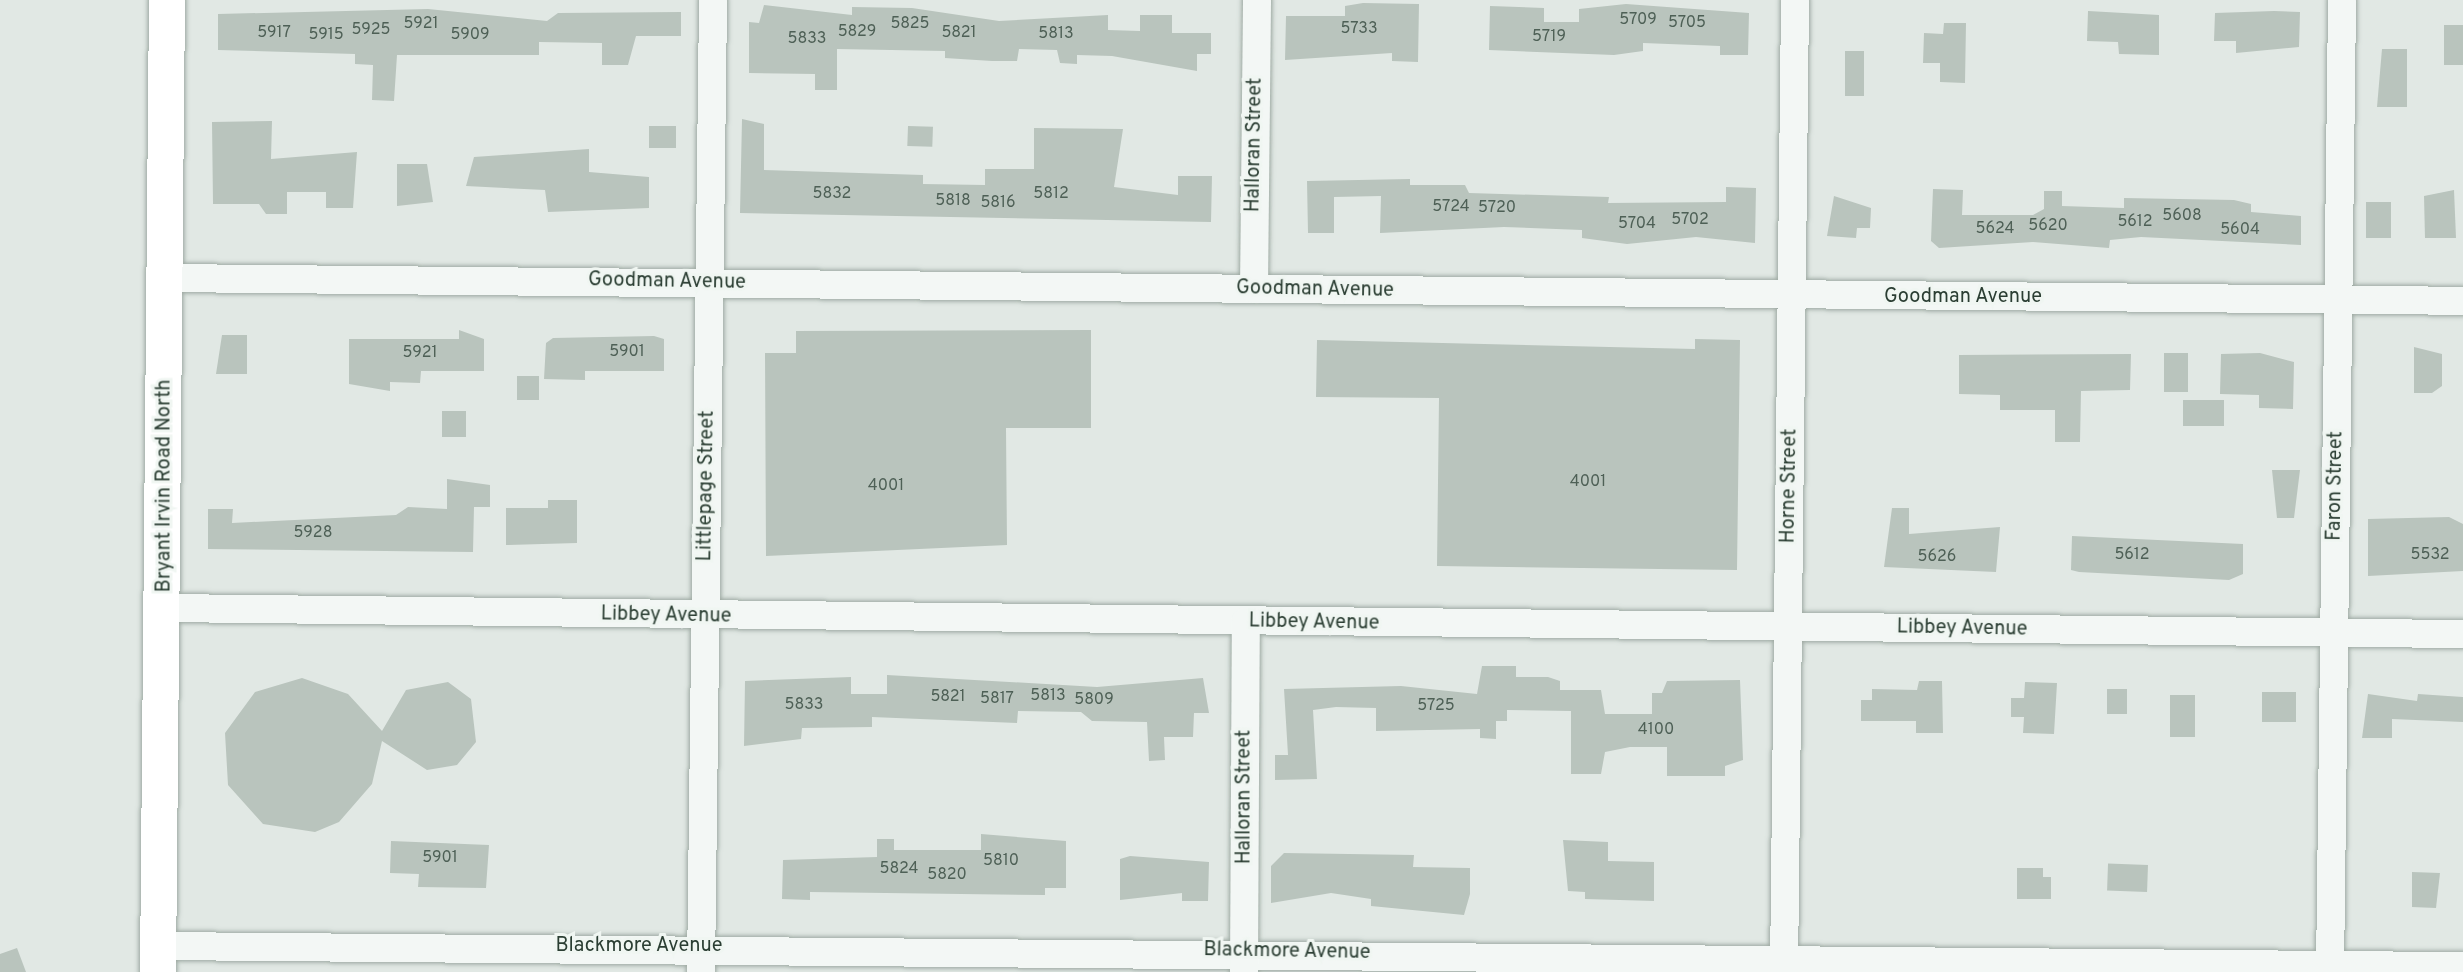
<!DOCTYPE html>
<style>
body{margin:0}
#map{position:relative;width:2463px;height:972px;overflow:hidden;background:#e1e8e4;font-family:Overpass,sans-serif}
div>[style]{position:absolute}
.building>*{inset:0;background:#b9c4bd;transform-origin:0 0}
.roads{filter:drop-shadow(0 0 2px #9faba4) drop-shadow(0 0 2px #9faba4)}
.minor>*{height:28px;margin:-14px;padding:0 14px;transform-origin:14px;border-radius:14px;background:#f3f7f5}
.major>*{height:36px;margin:-18px;padding:0 18px;transform-origin:18px;border-radius:18px;background:#fff}
span{translate:-50% -50%;white-space:nowrap;text-align:center;line-height:1.15;-webkit-text-stroke:6px #f0f6f2;paint-order:stroke}
.number-label{font-size:16px;color:#4e6056}
.number-label span{-webkit-text-stroke-width:0}
.street-label{font-size:20px;color:#2b3e33}
</style>
<div id="map">
<div class="building">
<div style="clip-path:polygon(1363px 3px,1419px 4px,1418px 62px,1392px 61px,1392px 53px,1285px 60px,1286px 16px,1345px 16px,1345px 6px)"></div>
<div style="clip-path:polygon(1626px 4px,1749px 13px,1748px 55px,1720px 55px,1720px 46px,1643px 43px,1643px 51px,1614px 55px,1489px 50px,1490px 6px,1544px 8px,1544px 22px,1579px 22px,1579px 9px)"></div>
<div style="clip-path:polygon(764px 5px,852px 15px,852px 7px,912px 8px,999px 21px,1108px 15px,1108px 30px,1140px 31px,1140px 15px,1172px 15px,1172px 33px,1211px 33px,1211px 54px,1197px 54px,1197px 71px,1112px 56px,1077px 55px,1077px 64px,1060px 63px,1057px 50px,1019px 49px,1017px 61px,992px 61px,945px 58px,945px 51px,837px 49px,837px 90px,815px 90px,815px 74px,749px 73px,749px 22px,759px 23px)"></div>
<div style="clip-path:polygon(428px 9px,547px 21px,558px 13px,681px 12px,681px 36px,636px 36px,628px 65px,602px 65px,602px 43px,539px 42px,539px 55px,397px 55px,394px 101px,372px 100px,373px 65px,355px 64px,355px 54px,218px 50px,218px 14px)"></div>
<div style="clip-path:polygon(2088px 11px,2159px 15px,2159px 55px,2119px 54px,2118px 42px,2087px 41px)"></div>
<div style="clip-path:polygon(2274px 11px,2300px 12px,2299px 47px,2236px 53px,2236px 41px,2214px 41px,2215px 13px)"></div>
<div style="clip-path:polygon(1944px 23px,1966px 23px,1965px 83px,1940px 82px,1940px 63px,1923px 63px,1924px 33px,1943px 34px)"></div>
<div style="left:2444px;top:25px;width:19px;height:40px"></div>
<div style="clip-path:polygon(2382px 49px,2407px 49px,2407px 107px,2377px 107px)"></div>
<div style="left:1845px;top:51px;width:19px;height:45px"></div>
<div style="clip-path:polygon(742px 119px,764px 124px,764px 170px,923px 175px,923px 184px,985px 185px,985px 169px,1034px 169px,1034px 128px,1123px 129px,1114px 187px,1178px 195px,1178px 176px,1212px 176px,1211px 222px,740px 213px)"></div>
<div style="clip-path:polygon(272px 121px,271px 159px,357px 152px,353px 208px,326px 208px,326px 192px,287px 192px,287px 214px,266px 214px,259px 204px,213px 204px,212px 122px)"></div>
<div style="left:649px;top:126px;width:27px;height:22px"></div>
<div style="left:908px;top:126px;width:25px;height:20px;rotate:2deg"></div>
<div style="clip-path:polygon(589px 149px,589px 172px,649px 177px,649px 208px,548px 212px,545px 190px,466px 186px,474px 157px)"></div>
<div style="clip-path:polygon(397px 164px,427px 164px,433px 202px,397px 206px)"></div>
<div style="clip-path:polygon(1410px 179px,1410px 185px,1465px 185px,1469px 193px,1609px 197px,1608px 203px,1726px 202px,1726px 187px,1756px 188px,1755px 243px,1696px 237px,1627px 244px,1582px 238px,1582px 230px,1504px 227px,1380px 233px,1381px 196px,1334px 197px,1334px 233px,1308px 233px,1307px 181px)"></div>
<div style="clip-path:polygon(1933px 189px,1963px 190px,1962px 215px,2033px 215px,2044px 209px,2044px 191px,2062px 191px,2062px 206px,2124px 208px,2124px 198px,2234px 200px,2251px 204px,2251px 212px,2301px 216px,2301px 245px,2141px 237px,2110px 240px,2109px 248px,2033px 242px,1939px 248px,1931px 241px)"></div>
<div style="clip-path:polygon(2454px 190px,2456px 238px,2425px 238px,2424px 196px)"></div>
<div style="clip-path:polygon(1834px 196px,1871px 208px,1870px 228px,1857px 228px,1856px 238px,1827px 236px)"></div>
<div style="left:2366px;top:202px;width:25px;height:36px"></div>
<div style="clip-path:polygon(459px 330px,484px 339px,484px 371px,421px 371px,420px 383px,390px 382px,390px 391px,349px 384px,349px 339px,459px 339px)"></div>
<div style="clip-path:polygon(1091px 330px,1091px 428px,1006px 428px,1007px 545px,766px 556px,765px 353px,796px 353px,796px 331px)"></div>
<div style="clip-path:polygon(222px 335px,247px 335px,247px 374px,216px 374px)"></div>
<div style="clip-path:polygon(654px 336px,664px 339px,664px 371px,585px 371px,585px 380px,544px 379px,546px 343px,553px 338px)"></div>
<div style="clip-path:polygon(1695px 339px,1740px 340px,1737px 570px,1437px 566px,1439px 398px,1316px 397px,1317px 340px,1695px 349px)"></div>
<div style="clip-path:polygon(2414px 347px,2442px 354px,2442px 386px,2432px 393px,2414px 393px)"></div>
<div style="left:2164px;top:353px;width:24px;height:39px"></div>
<div style="clip-path:polygon(2260px 353px,2294px 362px,2293px 409px,2259px 408px,2259px 395px,2220px 394px,2221px 354px)"></div>
<div style="clip-path:polygon(2131px 354px,2130px 390px,2081px 391px,2080px 442px,2055px 442px,2055px 410px,2000px 410px,2000px 395px,1959px 394px,1959px 355px)"></div>
<div style="left:517px;top:376px;width:22px;height:24px"></div>
<div style="left:2183px;top:400px;width:41px;height:26px"></div>
<div style="left:442px;top:411px;width:24px;height:26px"></div>
<div style="clip-path:polygon(2272px 470px,2300px 470px,2294px 518px,2277px 518px)"></div>
<div style="clip-path:polygon(447px 479px,490px 485px,490px 507px,474px 507px,473px 552px,208px 549px,208px 509px,233px 509px,232px 523px,396px 515px,408px 507px,447px 509px)"></div>
<div style="clip-path:polygon(548px 500px,577px 500px,577px 543px,506px 545px,506px 508px,548px 508px)"></div>
<div style="clip-path:polygon(1892px 508px,1909px 508px,1909px 534px,2000px 527px,1996px 572px,1884px 567px)"></div>
<div style="clip-path:polygon(2449px 517px,2463px 524px,2463px 571px,2368px 576px,2368px 519px)"></div>
<div style="clip-path:polygon(2072px 536px,2243px 544px,2243px 574px,2229px 580px,2079px 572px,2071px 570px)"></div>
<div style="clip-path:polygon(1482px 666px,1516px 666px,1516px 677px,1548px 677px,1560px 681px,1560px 690px,1601px 690px,1605px 714px,1652px 714px,1652px 693px,1662px 693px,1667px 681px,1740px 680px,1743px 760px,1725px 766px,1725px 776px,1667px 776px,1667px 747px,1630px 747px,1605px 752px,1601px 774px,1571px 774px,1571px 711px,1507px 710px,1507px 721px,1496px 721px,1496px 739px,1480px 738px,1480px 729px,1376px 731px,1376px 708px,1336px 707px,1313px 710px,1317px 779px,1275px 780px,1275px 755px,1288px 755px,1284px 689px,1401px 686px,1477px 694px)"></div>
<div style="clip-path:polygon(887px 675px,1097px 687px,1203px 678px,1209px 713px,1194px 713px,1193px 737px,1164px 737px,1165px 760px,1149px 761px,1147px 722px,1092px 721px,1081px 712px,1018px 711px,1017px 723px,872px 717px,872px 727px,802px 728px,801px 739px,744px 746px,745px 681px,851px 677px,851px 694px,887px 694px)"></div>
<div style="clip-path:polygon(302px 678px,348px 694px,382px 731px,406px 690px,448px 682px,471px 699px,476px 742px,457px 765px,427px 770px,382px 741px,372px 784px,339px 822px,315px 832px,263px 824px,228px 785px,225px 733px,255px 692px)"></div>
<div style="clip-path:polygon(1919px 681px,1942px 681px,1943px 733px,1916px 733px,1916px 721px,1861px 721px,1861px 700px,1872px 700px,1872px 689px,1917px 690px)"></div>
<div style="clip-path:polygon(2025px 682px,2057px 683px,2054px 734px,2023px 733px,2024px 717px,2011px 717px,2011px 698px,2024px 698px)"></div>
<div style="left:2107px;top:689px;width:20px;height:25px"></div>
<div style="left:2262px;top:692px;width:34px;height:30px"></div>
<div style="clip-path:polygon(2368px 694px,2417px 701px,2418px 694px,2463px 697px,2463px 722px,2392px 719px,2392px 738px,2362px 738px)"></div>
<div style="left:2170px;top:695px;width:25px;height:42px"></div>
<div style="clip-path:polygon(981px 834px,1066px 841px,1066px 888px,1045px 888px,1045px 895px,810px 892px,810px 900px,782px 899px,783px 860px,877px 857px,877px 839px,894px 839px,894px 850px,981px 850px)"></div>
<div style="clip-path:polygon(1563px 840px,1608px 842px,1608px 861px,1654px 862px,1654px 901px,1585px 899px,1585px 892px,1568px 891px)"></div>
<div style="clip-path:polygon(391px 841px,489px 845px,486px 888px,418px 887px,419px 874px,390px 873px)"></div>
<div style="clip-path:polygon(1284px 853px,1414px 855px,1413px 867px,1470px 868px,1470px 894px,1464px 915px,1371px 906px,1371px 899px,1331px 893px,1271px 903px,1271px 866px)"></div>
<div style="clip-path:polygon(1130px 856px,1209px 862px,1208px 901px,1182px 901px,1182px 893px,1120px 900px,1120px 859px)"></div>
<div style="left:2148px;top:865px;width:27px;height:40px;rotate:92deg"></div>
<div style="clip-path:polygon(2017px 868px,2043px 868px,2043px 877px,2051px 877px,2051px 899px,2017px 899px)"></div>
<div style="clip-path:polygon(2412px 872px,2440px 873px,2436px 908px,2412px 907px)"></div>
<div style="clip-path:polygon(17px 948px,26px 972px,0 972px,0 954px)"></div>
</div>
<div class="roads">
<div class="minor">
<div style="left:166px;top:278px;width:2297px;rotate:0.57deg"></div>
<div style="left:1254px;top:289px;width:289px;rotate:-89.4deg"></div>
<div style="left:164px;top:608px;width:2299px;rotate:0.65deg"></div>
<div style="left:158px;top:946px;width:2305px;rotate:0.5deg"></div>
<div style="left:701px;top:972px;width:972px;rotate:-89.29deg"></div>
<div style="left:1244px;top:972px;width:350px;rotate:-89.7deg"></div>
<div style="left:1784px;top:972px;width:972px;rotate:-89.35deg"></div>
<div style="left:2330px;top:972px;width:972px;rotate:-89.29deg"></div>
</div>
<div class="major">
<div style="left:158px;top:972px;width:972px;rotate:-89.47deg"></div>
</div>
</div>
<div class="number-label">
<span style="left:1638px;top:20px">5709</span>
<span style="left:1687px;top:23px">5705</span>
<span style="left:421px;top:24px">5921</span>
<span style="left:910px;top:24px">5825</span>
<span style="left:1359px;top:29px">5733</span>
<span style="left:371px;top:30px">5925</span>
<span style="left:857px;top:32px">5829</span>
<span style="left:274px;top:33px">5917</span>
<span style="left:959px;top:33px">5821</span>
<span style="left:1056px;top:34px">5813</span>
<span style="left:326px;top:35px">5915</span>
<span style="left:470px;top:35px">5909</span>
<span style="left:1549px;top:37px">5719</span>
<span style="left:807px;top:39px">5833</span>
<span style="left:832px;top:194px">5832</span>
<span style="left:1051px;top:194px">5812</span>
<span style="left:953px;top:201px">5818</span>
<span style="left:998px;top:203px">5816</span>
<span style="left:1451px;top:207px">5724</span>
<span style="left:1497px;top:208px">5720</span>
<span style="left:2182px;top:216px">5608</span>
<span style="left:1690px;top:220px">5702</span>
<span style="left:2135px;top:222px">5612</span>
<span style="left:1637px;top:224px">5704</span>
<span style="left:2048px;top:226px">5620</span>
<span style="left:1995px;top:229px">5624</span>
<span style="left:2240px;top:230px">5604</span>
<span style="left:627px;top:352px">5901</span>
<span style="left:420px;top:353px">5921</span>
<span style="left:1588px;top:482px">4001</span>
<span style="left:886px;top:486px">4001</span>
<span style="left:313px;top:533px">5928</span>
<span style="left:2132px;top:555px">5612</span>
<span style="left:2430px;top:555px">5532</span>
<span style="left:1937px;top:557px">5626</span>
<span style="left:1048px;top:696px">5813</span>
<span style="left:948px;top:697px">5821</span>
<span style="left:997px;top:699px">5817</span>
<span style="left:1094px;top:700px">5809</span>
<span style="left:804px;top:705px">5833</span>
<span style="left:1436px;top:706px">5725</span>
<span style="left:1656px;top:730px">4100</span>
<span style="left:440px;top:858px">5901</span>
<span style="left:1001px;top:861px">5810</span>
<span style="left:899px;top:869px">5824</span>
<span style="left:947px;top:875px">5820</span>
</div>
<div class="street-label">
<span style="left:1255px;top:145px;rotate:-89deg">Halloran Street</span>
<span style="left:667px;top:282px;rotate:1deg">Goodman Avenue</span>
<span style="left:1315px;top:290px;rotate:1deg">Goodman Avenue</span>
<span style="left:1963px;top:297px">Goodman Avenue</span>
<span style="left:165px;top:486px;rotate:-90deg">Bryant Irvin Road North</span>
<span style="left:707px;top:486px;rotate:-89deg">Littlepage Street</span>
<span style="left:1790px;top:486px;rotate:-89deg">Horne Street</span>
<span style="left:2336px;top:486px;rotate:-89deg">Faron Street</span>
<span style="left:666px;top:616px;rotate:1deg">Libbey Avenue</span>
<span style="left:1314px;top:623px;rotate:1deg">Libbey Avenue</span>
<span style="left:1962px;top:629px;rotate:1deg">Libbey Avenue</span>
<span style="left:1245px;top:797px;rotate:-90deg">Halloran Street</span>
<span style="left:639px;top:946px">Blackmore Avenue</span>
<span style="left:1287px;top:952px;rotate:1deg">Blackmore Avenue</span>
</div>
</div>
